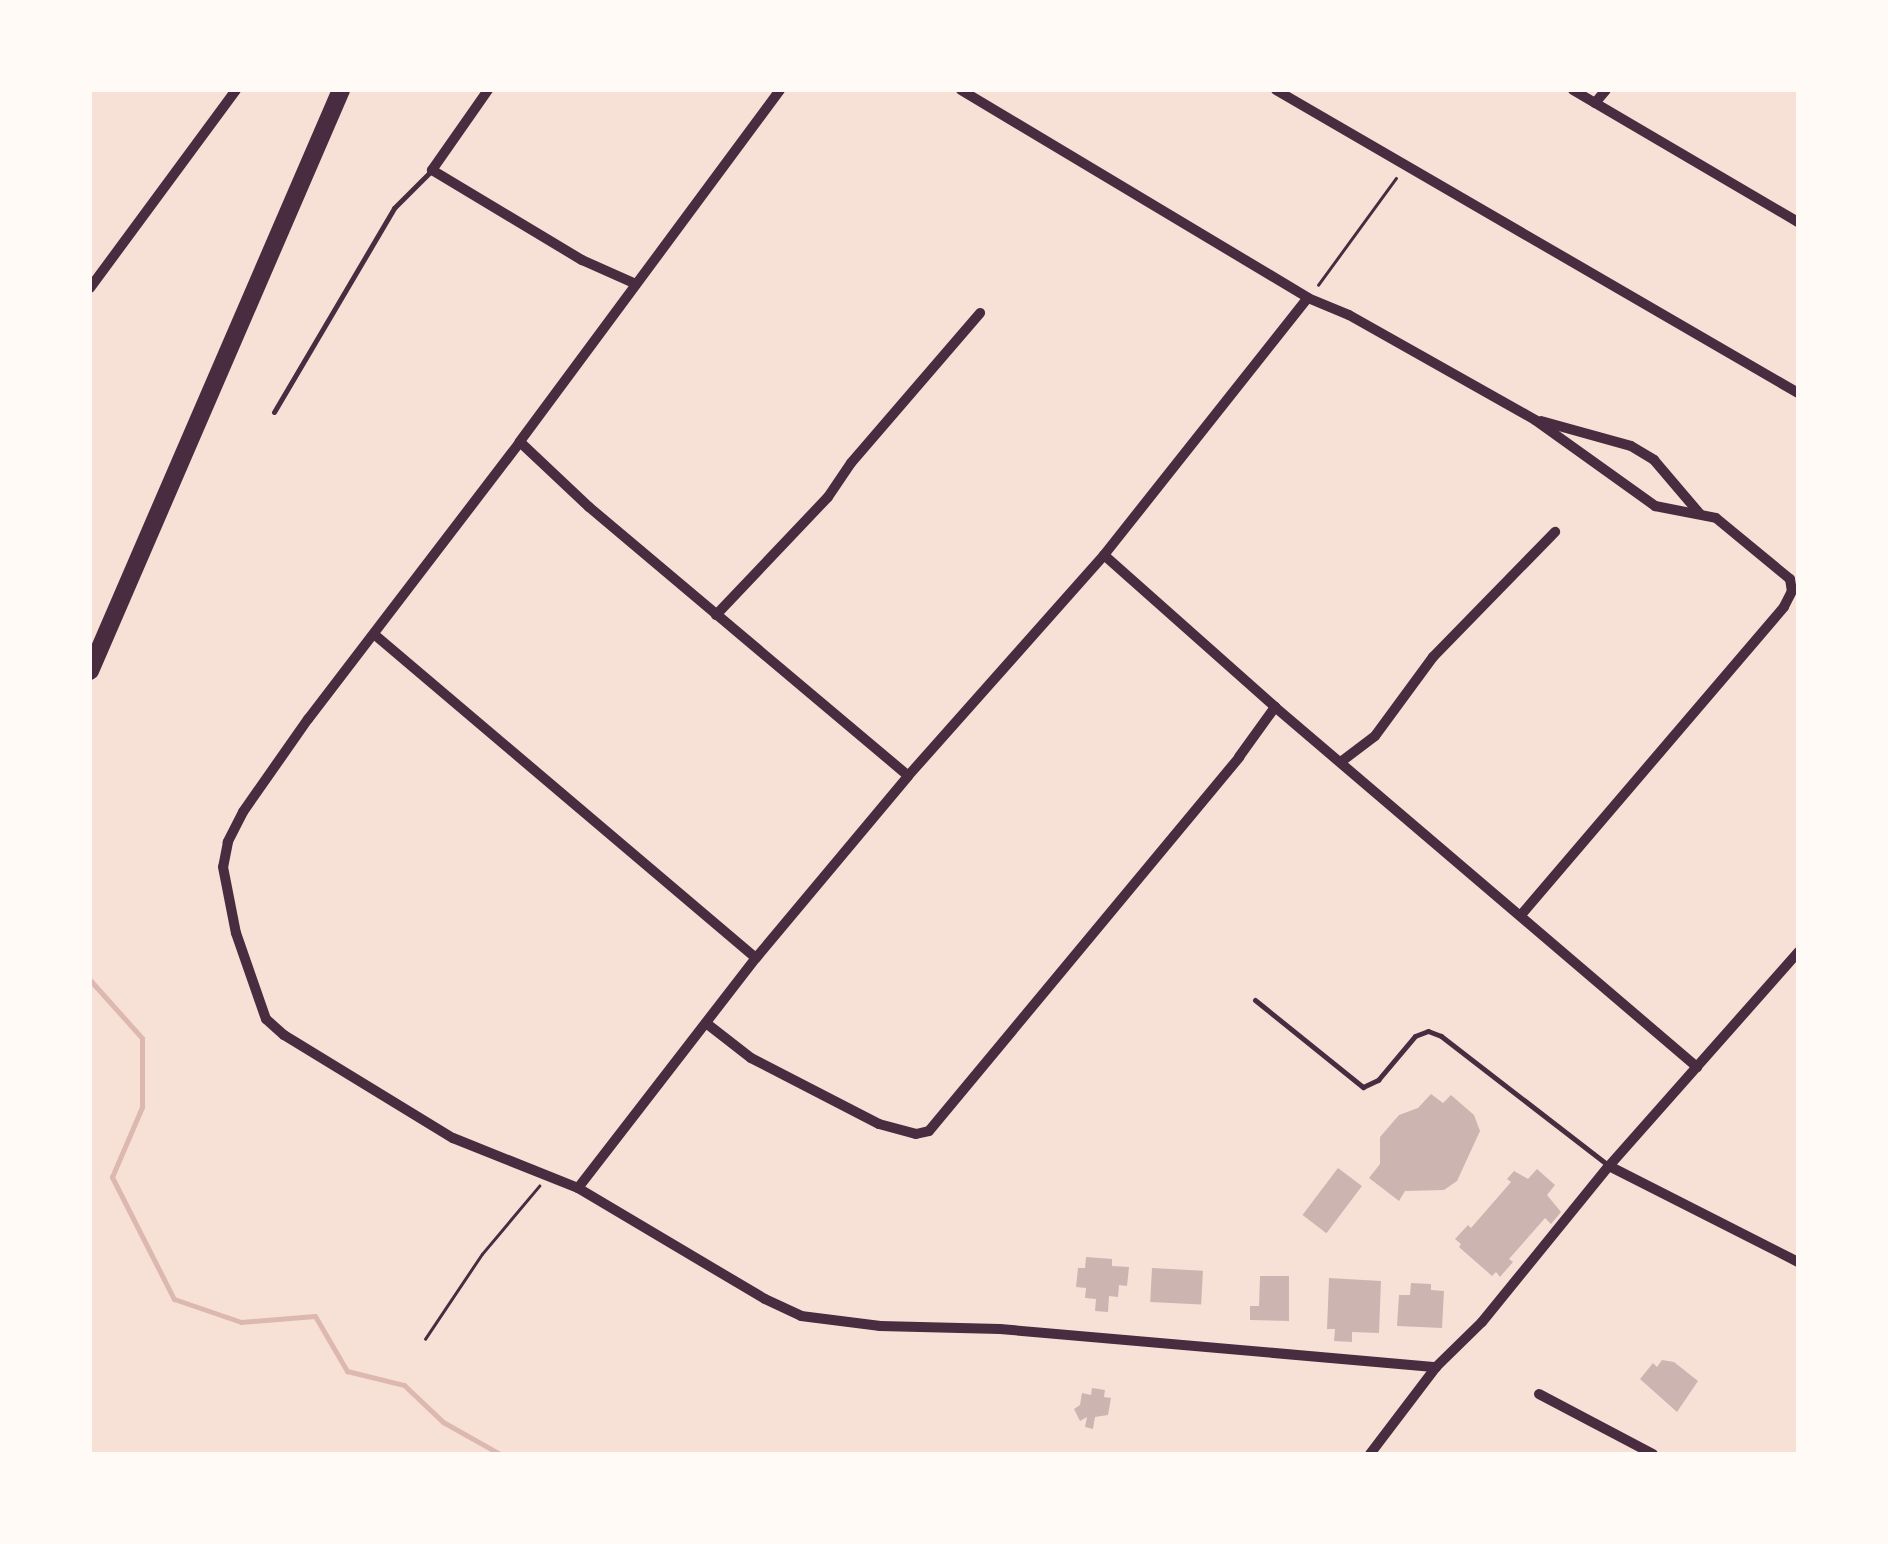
<!DOCTYPE html>
<style>
body{margin:0}
#map{position:relative;width:1888px;height:1544px;overflow:hidden;background:#f7e1d7;font-family:Commissioner,sans-serif}
div>[style]{position:absolute}
.stream>*{height:5px;margin:-2.5px;padding:0 2.5px;transform-origin:2.5px;border-radius:2.5px;background:#dcb8b0}
.building>*{inset:0;background:#ccb4b1;transform-origin:0 0}
.path>*{height:2.5px;margin:-1.25px;padding:0 1.25px;transform-origin:1.25px;border-radius:1.25px;background:#4a2c40}
.service>*{height:5px;margin:-2.5px;padding:0 2.5px;transform-origin:2.5px;border-radius:2.5px;background:#4a2c40}
.minor>*{height:10px;margin:-5px;padding:0 5px;transform-origin:5px;border-radius:5px;background:#4a2c40}
.primary>*{height:18px;margin:-9px;padding:0 9px;transform-origin:9px;border-radius:9px;background:#4a2c40}
span{translate:-50% -50%;white-space:nowrap;text-align:center;line-height:1.15;-webkit-text-stroke:8px #fffaf5;paint-order:stroke}
.frame{position:absolute;inset:0;border:92px solid #fffaf5;pointer-events:none}
</style>
<div id="map">
<div class="stream">
<div style="left:90px;top:980px;width:78px;rotate:48.1deg"></div>
<div style="left:142px;top:1038px;width:69px;rotate:90deg"></div>
<div style="left:142px;top:1107px;width:76px;rotate:113.2deg"></div>
<div style="left:112px;top:1177px;width:137px;rotate:63.1deg"></div>
<div style="left:174px;top:1299px;width:71px;rotate:18.9deg"></div>
<div style="left:241px;top:1322px;width:74px;rotate:-4.6deg"></div>
<div style="left:315px;top:1316px;width:64px;rotate:59.8deg"></div>
<div style="left:347px;top:1371px;width:59px;rotate:13.8deg"></div>
<div style="left:404px;top:1385px;width:54px;rotate:43.5deg"></div>
<div style="left:443px;top:1422px;width:65px;rotate:29.3deg"></div>
</div>
<div class="building">
<div style="clip-path:polygon(1431px 1094px,1443px 1103px,1451px 1095px,1474px 1115px,1480px 1131px,1457px 1181px,1444px 1190px,1405px 1191px,1399px 1201px,1369px 1178px,1380px 1164px,1380px 1137px,1399px 1115px,1418px 1108px)"></div>
<div style="left:1338px;top:1168px;width:30px;height:59px;rotate:37deg"></div>
<div style="clip-path:polygon(1537px 1169px,1555px 1185px,1547px 1195px,1561px 1212px,1551px 1224px,1545px 1218px,1509px 1259px,1513px 1262px,1500px 1277px,1496px 1272px,1492px 1276px,1459px 1247px,1461px 1244px,1455px 1239px,1468px 1225px,1471px 1228px,1511px 1182px,1507px 1179px,1514px 1171px,1528px 1179px)"></div>
<div style="clip-path:polygon(1086px 1257px,1112px 1259px,1112px 1266px,1129px 1267px,1127px 1286px,1119px 1285px,1118px 1297px,1109px 1296px,1108px 1312px,1095px 1311px,1096px 1299px,1085px 1298px,1086px 1288px,1076px 1287px,1078px 1268px,1085px 1268px)"></div>
<div style="left:1152px;top:1268px;width:51px;height:34px;rotate:3deg"></div>
<div style="clip-path:polygon(1260px 1276px,1289px 1276px,1289px 1321px,1250px 1320px,1250px 1306px,1259px 1306px)"></div>
<div style="clip-path:polygon(1329px 1278px,1381px 1281px,1379px 1333px,1352px 1332px,1352px 1342px,1334px 1341px,1335px 1329px,1327px 1329px)"></div>
<div style="clip-path:polygon(1411px 1283px,1431px 1284px,1431px 1290px,1444px 1291px,1442px 1328px,1397px 1326px,1399px 1295px,1410px 1295px)"></div>
<div style="clip-path:polygon(1662px 1360px,1674px 1362px,1698px 1381px,1677px 1412px,1640px 1379px,1653px 1363px,1657px 1367px)"></div>
<div style="clip-path:polygon(1092px 1388px,1105px 1390px,1104px 1397px,1111px 1398px,1108px 1415px,1095px 1417px,1093px 1429px,1085px 1427px,1087px 1417px,1080px 1421px,1074px 1409px,1080px 1405px,1082px 1393px,1091px 1395px)"></div>
</div>
<div class="path">
<div style="left:1318px;top:285px;width:132px;rotate:-53.9deg"></div>
<div style="left:425px;top:1339px;width:102px;rotate:-56.2deg"></div>
<div style="left:482px;top:1254px;width:89px;rotate:-50deg"></div>
</div>
<div class="service">
<div style="left:274px;top:412px;width:237px;rotate:-59.5deg"></div>
<div style="left:394px;top:208px;width:51px;rotate:-45deg"></div>
<div style="left:1255px;top:1000px;width:139px;rotate:38.9deg"></div>
<div style="left:1363px;top:1087px;width:17px;rotate:-25deg"></div>
<div style="left:1378px;top:1080px;width:57px;rotate:-49.9deg"></div>
<div style="left:1415px;top:1036px;width:14px;rotate:-21deg"></div>
<div style="left:1428px;top:1031px;width:14px;rotate:21deg"></div>
<div style="left:1441px;top:1036px;width:211px;rotate:37.7deg"></div>
</div>
<div class="minor">
<div style="left:488px;top:90px;width:98px;rotate:125deg"></div>
<div style="left:432px;top:170px;width:175px;rotate:31deg"></div>
<div style="left:582px;top:260px;width:59px;rotate:24deg"></div>
<div style="left:780px;top:90px;width:438px;rotate:126.5deg"></div>
<div style="left:520px;top:442px;width:349px;rotate:127.4deg"></div>
<div style="left:308px;top:719px;width:113px;rotate:125deg"></div>
<div style="left:243px;top:812px;width:34px;rotate:117deg"></div>
<div style="left:228px;top:842px;width:25px;rotate:101deg"></div>
<div style="left:223px;top:867px;width:67px;rotate:78.9deg"></div>
<div style="left:236px;top:933px;width:91px;rotate:70.8deg"></div>
<div style="left:266px;top:1019px;width:24px;rotate:42deg"></div>
<div style="left:284px;top:1035px;width:198px;rotate:31.4deg"></div>
<div style="left:453px;top:1138px;width:135px;rotate:21.8deg"></div>
<div style="left:578px;top:1188px;width:217px;rotate:30.7deg"></div>
<div style="left:765px;top:1299px;width:40px;rotate:25deg"></div>
<div style="left:801px;top:1316px;width:80px;rotate:7.2deg"></div>
<div style="left:880px;top:1326px;width:120px;rotate:1.4deg"></div>
<div style="left:1000px;top:1329px;width:438px;rotate:5deg"></div>
<div style="left:961px;top:90px;width:405px;rotate:30.9deg"></div>
<div style="left:1308px;top:298px;width:44px;rotate:22.5deg"></div>
<div style="left:1349px;top:315px;width:214px;rotate:29.4deg"></div>
<div style="left:1535px;top:420px;width:148px;rotate:35.6deg"></div>
<div style="left:1655px;top:506px;width:62px;rotate:11.1deg"></div>
<div style="left:1716px;top:518px;width:96px;rotate:39.5deg"></div>
<div style="left:1790px;top:579px;width:12px;rotate:81deg"></div>
<div style="left:1792px;top:591px;width:18px;rotate:117deg"></div>
<div style="left:1784px;top:607px;width:404px;rotate:130.5deg"></div>
<div style="left:1276px;top:90px;width:604px;rotate:30.13deg"></div>
<div style="left:1573px;top:90px;width:261px;rotate:30.4deg"></div>
<div style="left:1595px;top:103px;width:17px;rotate:-50deg"></div>
<div style="left:90px;top:288px;width:246px;rotate:-53.6deg"></div>
<div style="left:1541px;top:421px;width:93px;rotate:15.5deg"></div>
<div style="left:1631px;top:446px;width:27px;rotate:31deg"></div>
<div style="left:1654px;top:460px;width:71px;rotate:49.6deg"></div>
<div style="left:520px;top:442px;width:95px;rotate:43.3deg"></div>
<div style="left:589px;top:507px;width:417px;rotate:40.1deg"></div>
<div style="left:1104px;top:555px;width:229px;rotate:41.6deg"></div>
<div style="left:1275px;top:707px;width:555px;rotate:40.47deg"></div>
<div style="left:716px;top:615px;width:163px;rotate:-46.5deg"></div>
<div style="left:828px;top:497px;width:41px;rotate:-55.9deg"></div>
<div style="left:851px;top:463px;width:198px;rotate:-49.3deg"></div>
<div style="left:375px;top:635px;width:499px;rotate:40.3deg"></div>
<div style="left:1342px;top:761px;width:41px;rotate:-37.1deg"></div>
<div style="left:1375px;top:736px;width:98px;rotate:-53.7deg"></div>
<div style="left:1433px;top:657px;width:175px;rotate:-45.7deg"></div>
<div style="left:706px;top:1023px;width:57px;rotate:37.9deg"></div>
<div style="left:751px;top:1058px;width:144px;rotate:27.3deg"></div>
<div style="left:879px;top:1124px;width:38px;rotate:15deg"></div>
<div style="left:916px;top:1134px;width:13px;rotate:-13deg"></div>
<div style="left:929px;top:1131px;width:486px;rotate:-50.3deg"></div>
<div style="left:1239px;top:757px;width:62px;rotate:-54.2deg"></div>
<div style="left:1609px;top:1166px;width:212px;rotate:26.9deg"></div>
<div style="left:578px;top:1188px;width:291px;rotate:-52.3deg"></div>
<div style="left:756px;top:958px;width:237px;rotate:-50.1deg"></div>
<div style="left:908px;top:776px;width:295px;rotate:-48.4deg"></div>
<div style="left:1104px;top:555px;width:328px;rotate:-51.6deg"></div>
<div style="left:1539px;top:1394px;width:129px;rotate:27.8deg"></div>
<div style="left:1370px;top:1454px;width:109px;rotate:-52.8deg"></div>
<div style="left:1436px;top:1367px;width:64px;rotate:-44.4deg"></div>
<div style="left:1482px;top:1322px;width:201px;rotate:-50.9deg"></div>
<div style="left:1609px;top:1166px;width:286px;rotate:-48.5deg"></div>
</div>
<div class="primary">
<div style="left:90px;top:671px;width:633px;rotate:-66.63deg"></div>
</div>
<div class="frame"></div>
</div>
